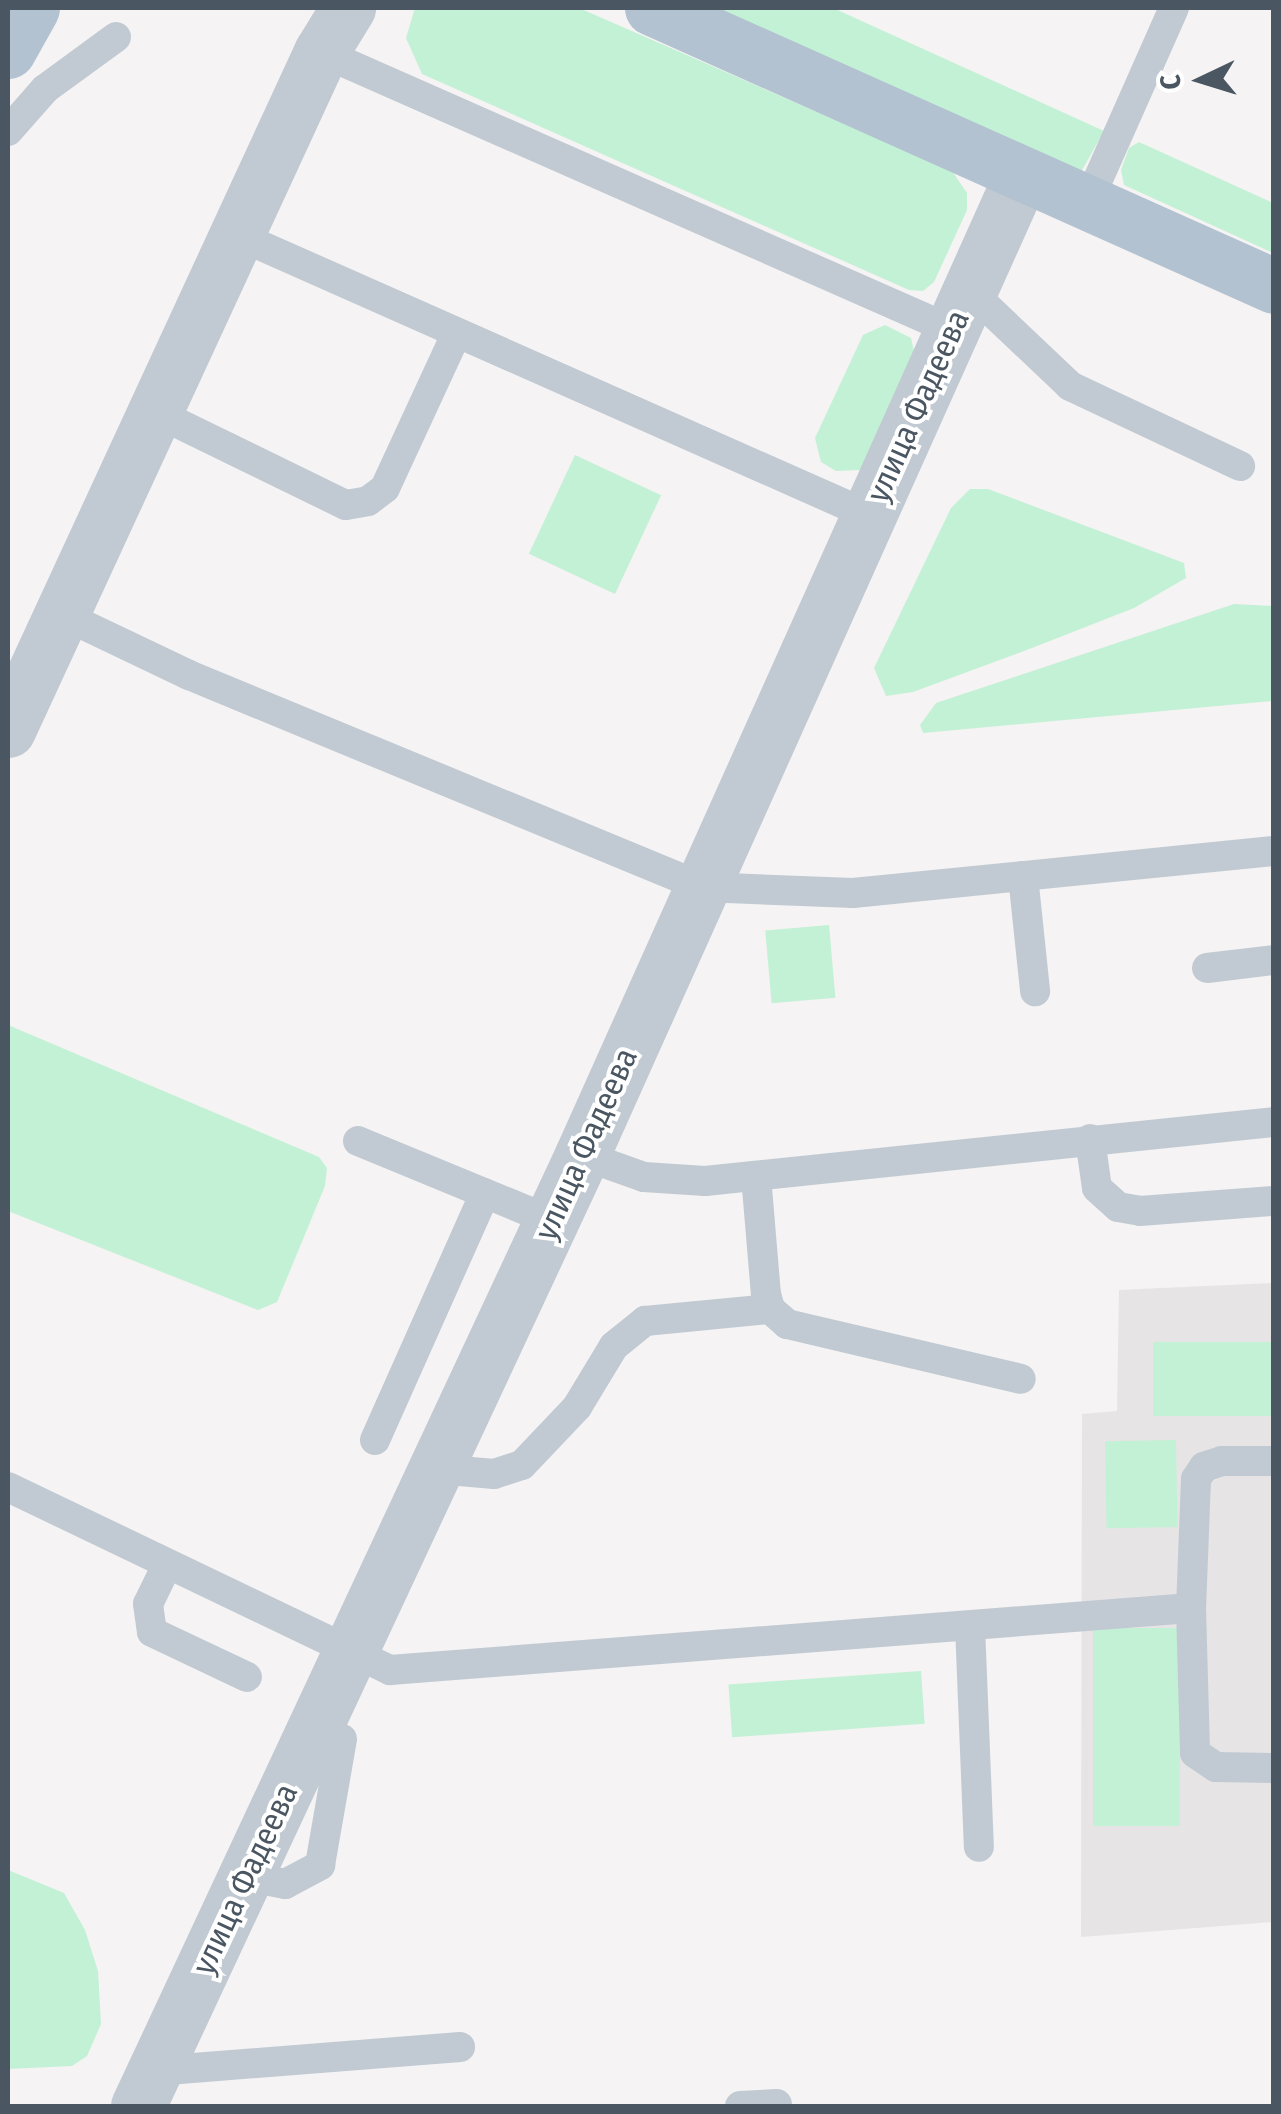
<!DOCTYPE html>
<meta charset="utf-8">
<style>
body{margin:0}
#map{position:relative;width:1281px;height:2114px;overflow:hidden;background:#f5f3f3;font-family:"Fira Sans Condensed",sans-serif}
div>[style]{position:absolute}
.education>*{inset:0;background:#e6e4e5}
.green>*{inset:0;background:#c3f1d5;transform-origin:0 0}
.lane>*{height:30px;margin:-15px;padding:0 15px;transform-origin:15px;border-radius:15px;background:#c1cad2}
.street>*{height:55px;margin:-27.5px;padding:0 27.5px;transform-origin:27.5px;border-radius:27.5px;background:#c1cad2}
.primary>*{height:55px;margin:-27.5px;padding:0 27.5px;transform-origin:27.5px;border-radius:27.5px;background:#b3c2d1}
span{translate:-50% -50%;white-space:nowrap;text-align:center;line-height:1.15;-webkit-text-stroke:8px #fff;paint-order:stroke}
.street-label{font-size:32px;color:#4a5661}
.frame{position:absolute;inset:0;border:10px solid #4a5661;pointer-events:none}
.north{position:absolute;left:1151px;top:30px;width:100px;height:100px;-webkit-text-stroke:8px #fff;paint-order:stroke;rotate:266deg;font-size:28px;font-weight:700;line-height:40px;text-align:center;color:#4a5661}
.north::after{content:'';display:block;margin:auto;width:35px;height:45px;background:#4a5661;clip-path:polygon(50% 0,100% 100%,50% 72%,0 100%)}
</style>
<div id="map">
<div class="education">
<div style="clip-path:polygon(1273px 1283px,1273px 1922px,1081px 1937px,1082px 1414px,1117px 1411px,1119px 1290px)"></div>
</div>
<div class="green">
<div style="clip-path:polygon(415px 8px,579px 8px,952px 171px,967px 193px,967px 210px,934px 282px,923px 291px,909px 290px,422px 74px,406px 38px)"></div>
<div style="clip-path:polygon(687px 8px,833px 8px,1104px 131px,1081px 172px)"></div>
<div style="clip-path:polygon(1139px 142px,1273px 203px,1273px 253px,1124px 185px,1121px 170px,1129px 148px)"></div>
<div style="clip-path:polygon(885px 325px,911px 338px,914px 351px,861px 470px,836px 471px,821px 462px,815px 438px,863px 335px)"></div>
<div style="left:575px;top:455px;width:95px;height:109px;rotate:25deg"></div>
<div style="clip-path:polygon(970px 489px,988px 489px,1184px 563px,1186px 578px,1134px 608px,1032px 648px,913px 692px,886px 696px,874px 668px,951px 508px)"></div>
<div style="clip-path:polygon(1234px 604px,1273px 606px,1273px 701px,923px 733px,920px 725px,936px 703px)"></div>
<div style="left:829px;top:925px;width:73px;height:64px;rotate:85deg"></div>
<div style="clip-path:polygon(8px 1025px,319px 1157px,327px 1168px,325px 1186px,277px 1302px,258px 1310px,8px 1211px)"></div>
<div style="left:1273px;top:1342px;width:74px;height:120px;rotate:90deg"></div>
<div style="left:1176px;top:1440px;width:87px;height:71px;rotate:89deg"></div>
<div style="left:1180px;top:1628px;width:198px;height:87px;rotate:90deg"></div>
<div style="left:921px;top:1671px;width:53px;height:193px;rotate:86deg"></div>
<div style="clip-path:polygon(8px 1870px,64px 1893px,85px 1930px,98px 1971px,101px 2024px,87px 2056px,72px 2066px,8px 2069px)"></div>
</div>
<div class="lane">
<div style="left:321px;top:52px;width:690px;rotate:23.78deg"></div>
<div style="left:8px;top:131px;width:56px;rotate:-48.6deg"></div>
<div style="left:45px;top:89px;width:88px;rotate:-36.2deg"></div>
<div style="left:1088px;top:202px;width:212px;rotate:-66.1deg"></div>
<div style="left:237px;top:235px;width:691px;rotate:23.9deg"></div>
<div style="left:970px;top:291px;width:138px;rotate:43.5deg"></div>
<div style="left:1070px;top:386px;width:188px;rotate:25.2deg"></div>
<div style="left:155px;top:412px;width:212px;rotate:26deg"></div>
<div style="left:346px;top:505px;width:22px;rotate:-10deg"></div>
<div style="left:368px;top:501px;width:21px;rotate:-37deg"></div>
<div style="left:385px;top:488px;width:170px;rotate:-65.2deg"></div>
<div style="left:61px;top:614px;width:142px;rotate:25.5deg"></div>
<div style="left:189px;top:675px;width:555px;rotate:22.45deg"></div>
<div style="left:702px;top:887px;width:151px;rotate:2.3deg"></div>
<div style="left:853px;top:893px;width:423px;rotate:-5.7deg"></div>
<div style="left:1023px;top:876px;width:116px;rotate:84deg"></div>
<div style="left:1207px;top:968px;width:67px;rotate:-6.8deg"></div>
<div style="left:1090px;top:1139px;width:49px;rotate:81.9deg"></div>
<div style="left:1097px;top:1188px;width:28px;rotate:42deg"></div>
<div style="left:1118px;top:1207px;width:22px;rotate:10deg"></div>
<div style="left:1140px;top:1211px;width:134px;rotate:-4.3deg"></div>
<div style="left:358px;top:1141px;width:210px;rotate:22.4deg"></div>
<div style="left:582px;top:1155px;width:66px;rotate:19.5deg"></div>
<div style="left:644px;top:1177px;width:61px;rotate:3.8deg"></div>
<div style="left:705px;top:1181px;width:572px;rotate:-5.92deg"></div>
<div style="left:756px;top:1176px;width:118px;rotate:85.2deg"></div>
<div style="left:766px;top:1294px;width:16px;rotate:75deg"></div>
<div style="left:770px;top:1309px;width:23px;rotate:41deg"></div>
<div style="left:787px;top:1324px;width:240px;rotate:13.2deg"></div>
<div style="left:375px;top:1440px;width:270px;rotate:-66deg"></div>
<div style="left:1274px;top:1461px;width:52px;rotate:180deg"></div>
<div style="left:1222px;top:1461px;width:19px;rotate:162deg"></div>
<div style="left:1204px;top:1467px;width:14px;rotate:124deg"></div>
<div style="left:1196px;top:1479px;width:129px;rotate:92.2deg"></div>
<div style="left:1191px;top:1608px;width:145px;rotate:88.4deg"></div>
<div style="left:1195px;top:1753px;width:25px;rotate:34deg"></div>
<div style="left:1216px;top:1767px;width:58px;rotate:1deg"></div>
<div style="left:437px;top:1469px;width:57px;rotate:5deg"></div>
<div style="left:494px;top:1474px;width:29px;rotate:-18deg"></div>
<div style="left:522px;top:1465px;width:80px;rotate:-46.5deg"></div>
<div style="left:577px;top:1407px;width:71px;rotate:-58.8deg"></div>
<div style="left:614px;top:1346px;width:40px;rotate:-39deg"></div>
<div style="left:645px;top:1321px;width:126px;rotate:-5.5deg"></div>
<div style="left:8px;top:1487px;width:424px;rotate:25.6deg"></div>
<div style="left:390px;top:1670px;width:803px;rotate:-4.43deg"></div>
<div style="left:167px;top:1565px;width:43px;rotate:116deg"></div>
<div style="left:148px;top:1604px;width:28px;rotate:82deg"></div>
<div style="left:152px;top:1632px;width:105px;rotate:25.3deg"></div>
<div style="left:970px;top:1626px;width:221px;rotate:87.7deg"></div>
<div style="left:244px;top:1876px;width:42px;rotate:11deg"></div>
<div style="left:285px;top:1884px;width:40px;rotate:-28deg"></div>
<div style="left:320px;top:1865px;width:128px;rotate:-80.1deg"></div>
<div style="left:155px;top:2071px;width:306px;rotate:-4.5deg"></div>
<div style="left:740px;top:2106px;width:37px;rotate:-3deg"></div>
</div>
<div class="street">
<div style="left:8px;top:730px;width:747px;rotate:-65.22deg"></div>
<div style="left:321px;top:52px;width:52px;rotate:-58.5deg"></div>
<div style="left:138px;top:2106px;width:1050px;rotate:-64.97deg"></div>
<div style="left:582px;top:1155px;width:1073px;rotate:-65.85deg"></div>
</div>
<div class="primary">
<div style="left:652px;top:8px;width:681px;rotate:24.08deg"></div>
<div style="left:8px;top:51px;width:49px;rotate:-60.8deg"></div>
</div>
<div class="street-label">
<span style="left:918px;top:406px;rotate:-66deg">улица Фадеева</span>
<span style="left:586px;top:1144px;rotate:-66deg">улица Фадеева</span>
<span style="left:245px;top:1879px;rotate:-65deg">улица Фадеева</span>
</div>
<div class="frame"></div>
<div class="north">С</div>
</div>
